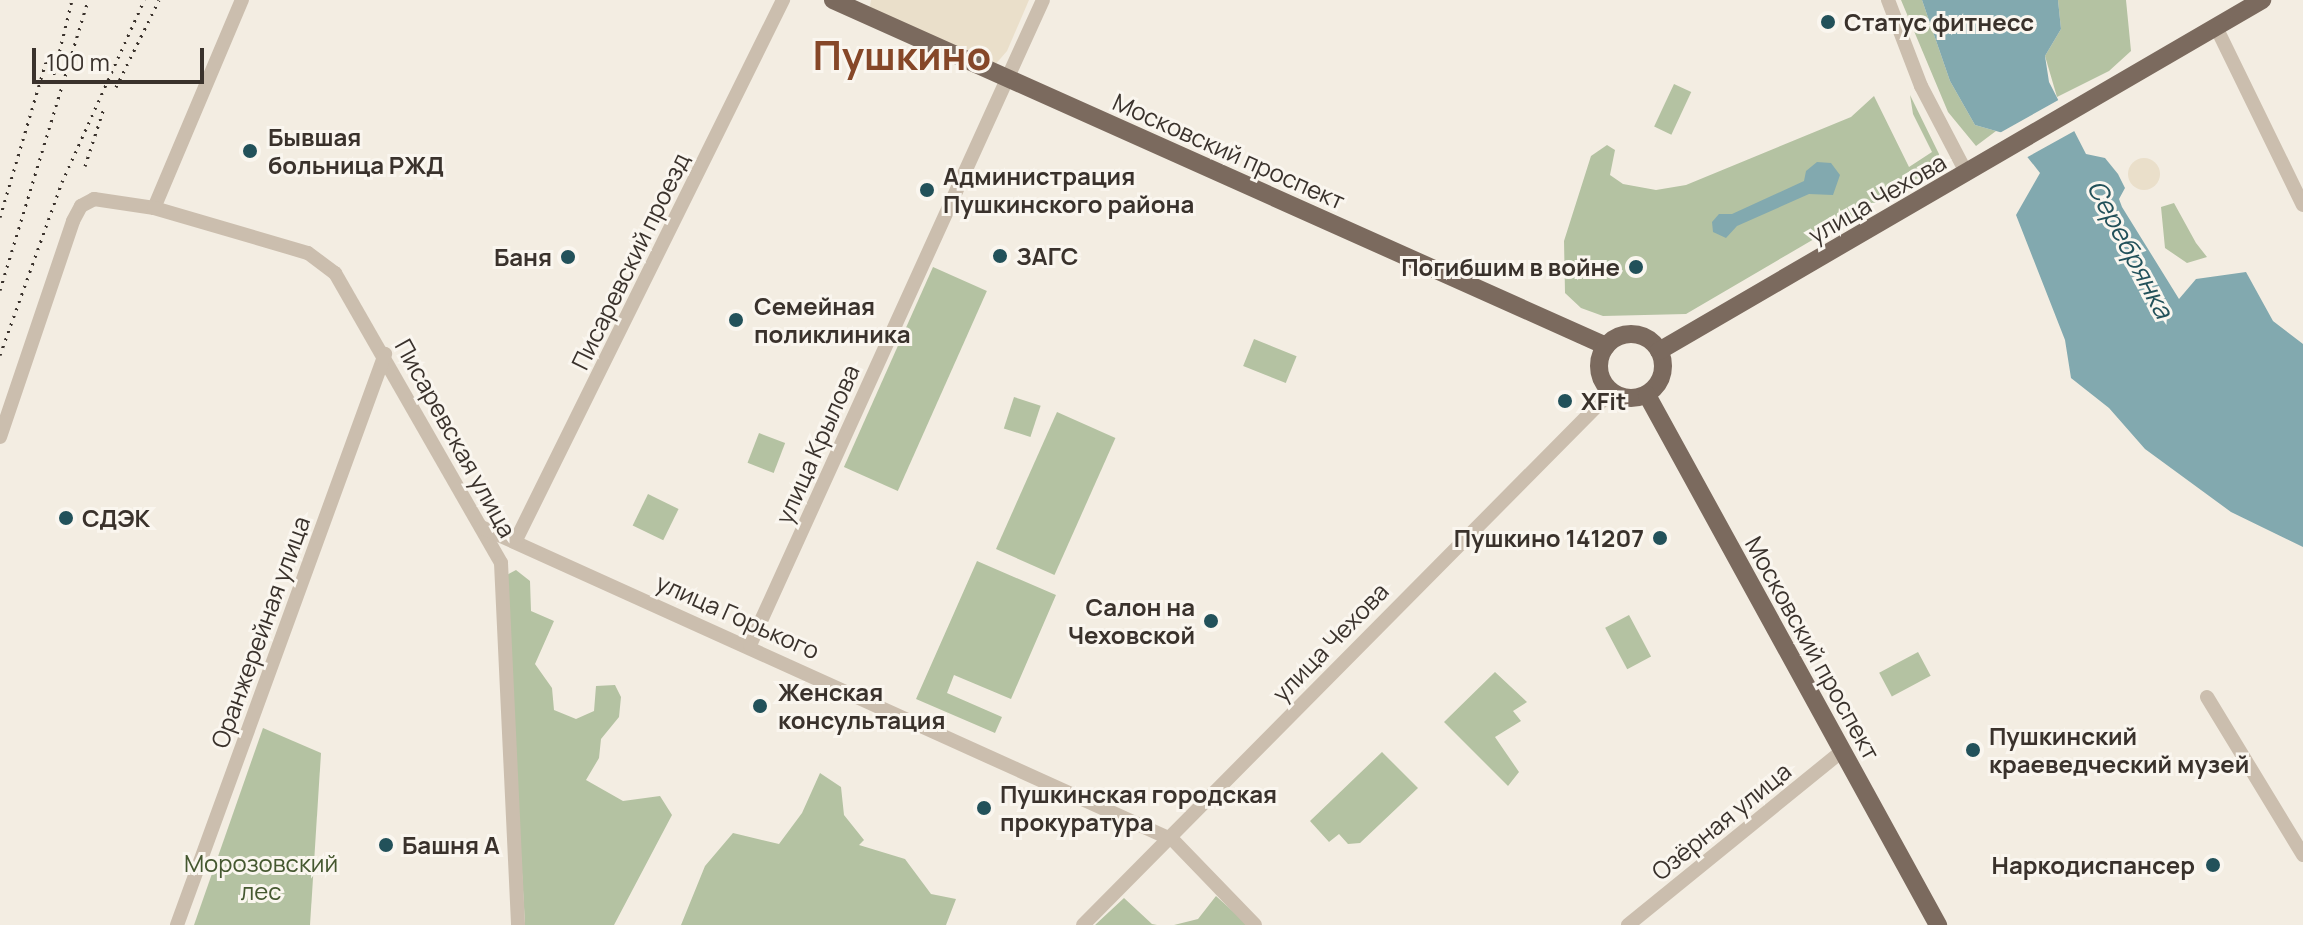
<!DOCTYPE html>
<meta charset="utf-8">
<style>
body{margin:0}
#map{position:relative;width:2303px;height:925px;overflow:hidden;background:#f3ede2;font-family:Manrope,sans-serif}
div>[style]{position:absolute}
.green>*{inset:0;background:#b4c2a2;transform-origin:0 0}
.plaza>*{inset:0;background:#eadfca}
.round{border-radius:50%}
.water>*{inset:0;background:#82a9af}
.pier>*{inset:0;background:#f3ede2}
.minor>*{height:14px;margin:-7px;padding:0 7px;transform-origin:7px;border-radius:7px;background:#cbbeae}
.major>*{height:18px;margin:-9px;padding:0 9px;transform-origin:9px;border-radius:9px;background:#7b6a5e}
.major>.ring{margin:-9px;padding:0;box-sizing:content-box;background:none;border:18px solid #7b6a5e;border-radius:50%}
.rail>*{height:3px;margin-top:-1.5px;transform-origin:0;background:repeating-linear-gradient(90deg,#3a322c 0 2px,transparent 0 8px)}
.dots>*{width:22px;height:22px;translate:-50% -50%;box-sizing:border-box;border:4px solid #faf6ef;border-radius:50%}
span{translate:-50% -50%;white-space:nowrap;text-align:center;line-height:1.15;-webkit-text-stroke:6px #faf6ef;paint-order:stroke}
.poi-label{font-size:24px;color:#3a322c;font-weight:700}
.left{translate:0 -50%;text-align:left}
.right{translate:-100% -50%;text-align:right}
.street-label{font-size:24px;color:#3a322c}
.park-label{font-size:24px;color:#455830}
.water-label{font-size:26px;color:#22515a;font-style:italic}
.town-label{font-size:40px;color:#864728;font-weight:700}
.scale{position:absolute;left:32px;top:48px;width:172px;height:36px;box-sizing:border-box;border:4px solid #3a322c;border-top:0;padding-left:10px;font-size:24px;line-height:28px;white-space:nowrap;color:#3a322c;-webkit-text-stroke:6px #faf6ef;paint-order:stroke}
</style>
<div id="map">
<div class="green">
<div style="clip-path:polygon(1901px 0,1922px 0,1950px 81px,1975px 125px,1996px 131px,1976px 146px,1948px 112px)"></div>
<div style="clip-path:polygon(2058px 0,2126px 0,2131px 51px,2109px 71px,2057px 97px,2045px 56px,2061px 29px)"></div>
<div style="left:1674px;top:84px;width:19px;height:47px;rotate:25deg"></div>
<div style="clip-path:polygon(1910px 95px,1939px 154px,1937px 167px,1686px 314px,1603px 316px,1581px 308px,1565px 293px,1564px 241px,1591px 156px,1607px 145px,1615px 150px,1610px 175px,1623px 184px,1656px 190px,1686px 185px,1851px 117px,1874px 96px,1909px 167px,1932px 152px,1913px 114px)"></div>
<div style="clip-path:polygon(2174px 203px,2196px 243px,2207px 257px,2187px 263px,2165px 248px,2161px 207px)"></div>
<div style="left:933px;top:267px;width:59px;height:219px;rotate:24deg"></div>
<div style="left:1254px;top:339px;width:46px;height:29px;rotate:22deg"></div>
<div style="left:1014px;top:397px;width:28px;height:33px;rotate:18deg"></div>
<div style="left:1057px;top:412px;width:64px;height:150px;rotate:24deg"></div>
<div style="left:759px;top:433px;width:28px;height:32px;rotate:21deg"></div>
<div style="left:648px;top:494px;width:34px;height:35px;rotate:26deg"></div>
<div style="clip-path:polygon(977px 561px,1056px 595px,1011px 699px,954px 675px,947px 693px,1002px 717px,995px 733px,916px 699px)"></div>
<div style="clip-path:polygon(516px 570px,530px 581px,531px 611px,554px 621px,535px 664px,552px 688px,554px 710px,576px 719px,594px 711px,596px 686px,615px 685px,621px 697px,619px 717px,601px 739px,599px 758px,586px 780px,623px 801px,660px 796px,672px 815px,614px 925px,525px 925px,505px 576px)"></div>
<div style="left:1629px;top:615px;width:47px;height:27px;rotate:62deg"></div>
<div style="left:1918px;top:652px;width:27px;height:44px;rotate:62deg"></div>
<div style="clip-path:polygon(1495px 672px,1527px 702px,1513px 711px,1521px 721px,1495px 737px,1519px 772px,1508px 786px,1444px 722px)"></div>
<div style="clip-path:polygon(263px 728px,321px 753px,310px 925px,194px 925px)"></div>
<div style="clip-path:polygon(1382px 752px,1418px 788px,1360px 843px,1348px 844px,1339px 834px,1329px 842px,1310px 821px)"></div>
<div style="clip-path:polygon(820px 773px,841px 787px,844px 815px,864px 840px,859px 845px,905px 859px,931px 894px,956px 899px,946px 925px,681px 925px,705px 866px,733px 833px,779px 844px,802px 813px)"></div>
<div style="clip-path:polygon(1216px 896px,1248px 925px,1174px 925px,1198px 919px)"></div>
<div style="clip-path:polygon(1124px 898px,1152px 924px,1157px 925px,1095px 925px)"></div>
</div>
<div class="plaza">
<div style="clip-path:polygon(871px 0,1029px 0,1007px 51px,994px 66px,869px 12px)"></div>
<div class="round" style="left:2128px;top:158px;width:32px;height:32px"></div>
</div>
<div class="water">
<div style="clip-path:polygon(1922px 0,2058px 0,2061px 29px,2045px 56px,2049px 82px,2086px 154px,2105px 158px,2118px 174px,2125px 188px,2119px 199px,2122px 207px,2179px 299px,2196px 279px,2246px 272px,2273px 321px,2303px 344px,2303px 547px,2231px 512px,2145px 449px,2109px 408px,2071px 378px,2065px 340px,2016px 215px,2040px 173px,2010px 135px,1975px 125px,1950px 81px)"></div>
<div style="clip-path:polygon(1817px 162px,1831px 163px,1840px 175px,1833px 195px,1809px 194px,1737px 226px,1726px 238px,1713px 232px,1712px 222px,1719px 214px,1732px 214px,1804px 181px,1806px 171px)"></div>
</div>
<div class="pier">
<div style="clip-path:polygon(2062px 98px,2078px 129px,2024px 159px,2008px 139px,1996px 135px)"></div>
</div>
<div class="minor">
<div style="left:1888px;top:0;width:92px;rotate:69deg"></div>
<div style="left:1921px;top:86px;width:99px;rotate:62.4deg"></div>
<div style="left:2216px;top:27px;width:198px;rotate:64deg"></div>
<div style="left:154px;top:208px;width:226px;rotate:-67.1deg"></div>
<div style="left:0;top:437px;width:228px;rotate:-71.3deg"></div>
<div style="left:73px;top:221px;width:17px;rotate:-62deg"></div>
<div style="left:81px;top:206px;width:15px;rotate:-28deg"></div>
<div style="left:94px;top:199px;width:61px;rotate:8.5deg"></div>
<div style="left:154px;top:208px;width:160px;rotate:16.3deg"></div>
<div style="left:308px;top:253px;width:34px;rotate:37deg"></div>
<div style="left:335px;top:273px;width:334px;rotate:60.2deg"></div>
<div style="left:501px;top:563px;width:362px;rotate:87.3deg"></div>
<div style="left:481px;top:527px;width:759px;rotate:24.34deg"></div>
<div style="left:1173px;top:840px;width:118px;rotate:46deg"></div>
<div style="left:515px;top:542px;width:605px;rotate:-63.69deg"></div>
<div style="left:750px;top:645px;width:708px;rotate:-65.57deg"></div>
<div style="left:2207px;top:697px;width:185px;rotate:58.7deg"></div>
<div style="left:177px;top:925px;width:608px;rotate:-69.98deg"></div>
<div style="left:1083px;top:925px;width:750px;rotate:-45.27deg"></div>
<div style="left:1628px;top:925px;width:276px;rotate:-39.1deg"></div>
</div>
<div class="major">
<div style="left:833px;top:0;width:847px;rotate:24.11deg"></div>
<div class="ring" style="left:1599px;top:334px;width:46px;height:46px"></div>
<div style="left:1659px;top:351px;width:698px;rotate:-30.2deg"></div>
<div style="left:1647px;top:395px;width:605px;rotate:61.23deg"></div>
</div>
<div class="rail">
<div style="left:52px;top:82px;width:84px;rotate:-76.3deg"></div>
<div style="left:116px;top:87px;width:97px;rotate:-63.7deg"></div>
<div style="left:85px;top:166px;width:61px;rotate:-71.9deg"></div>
<div style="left:0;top:217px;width:162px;rotate:-73.5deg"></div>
<div style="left:0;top:290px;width:303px;rotate:-73.1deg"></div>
<div style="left:0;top:355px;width:184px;rotate:-70.3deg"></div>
<div style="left:62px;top:182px;width:200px;rotate:-65.7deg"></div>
</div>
<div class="dots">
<div style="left:1828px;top:22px;background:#22515a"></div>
<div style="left:250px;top:151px;background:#22515a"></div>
<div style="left:927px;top:190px;background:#22515a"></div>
<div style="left:1000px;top:256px;background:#22515a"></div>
<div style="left:568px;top:257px;background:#22515a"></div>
<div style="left:1636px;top:267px;background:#22515a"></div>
<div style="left:736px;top:320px;background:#22515a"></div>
<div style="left:1565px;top:401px;background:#22515a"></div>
<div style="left:66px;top:518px;background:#22515a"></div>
<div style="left:1660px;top:538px;background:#22515a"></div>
<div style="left:1211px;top:621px;background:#22515a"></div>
<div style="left:760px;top:706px;background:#22515a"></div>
<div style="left:1973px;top:750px;background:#22515a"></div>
<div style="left:984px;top:808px;background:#22515a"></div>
<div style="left:386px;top:845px;background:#22515a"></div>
<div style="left:2213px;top:865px;background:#22515a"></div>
</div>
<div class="poi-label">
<span class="left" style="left:1844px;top:22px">Статус фитнесс</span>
<span class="left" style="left:268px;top:151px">Бывшая<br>больница РЖД</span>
<span class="left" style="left:943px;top:190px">Администрация<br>Пушкинского района</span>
<span class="left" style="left:1016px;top:256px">ЗАГС</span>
<span class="right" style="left:552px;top:257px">Баня</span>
<span class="right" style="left:1620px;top:267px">Погибшим в войне</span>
<span class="left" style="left:754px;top:320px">Семейная<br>поликлиника</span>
<span class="left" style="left:1581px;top:401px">XFit</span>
<span class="left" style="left:82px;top:518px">СДЭК</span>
<span class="right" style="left:1644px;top:538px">Пушкино 141207</span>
<span class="right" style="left:1195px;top:621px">Салон на<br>Чеховской</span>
<span class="left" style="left:778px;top:706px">Женская<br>консультация</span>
<span class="left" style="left:1989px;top:750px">Пушкинский<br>краеведческий музей</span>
<span class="left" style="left:1000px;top:808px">Пушкинская городская<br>прокуратура</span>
<span class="left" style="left:402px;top:845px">Башня А</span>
<span class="right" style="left:2195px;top:865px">Наркодиспансер</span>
</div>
<div class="street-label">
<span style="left:1229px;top:151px;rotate:24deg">Московский проспект</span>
<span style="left:1877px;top:198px;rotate:-30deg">улица Чехова</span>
<span style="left:630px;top:261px;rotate:-64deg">Писаревский проезд</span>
<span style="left:456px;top:438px;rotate:61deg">Писаревская улица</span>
<span style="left:817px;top:444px;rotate:-66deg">улица Крылова</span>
<span style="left:738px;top:616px;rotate:24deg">улица Горького</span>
<span style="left:260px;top:632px;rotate:-70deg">Оранжерейная улица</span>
<span style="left:1330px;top:642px;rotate:-46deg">улица Чехова</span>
<span style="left:1813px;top:648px;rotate:61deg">Московский проспект</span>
<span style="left:1721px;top:821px;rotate:-39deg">Озёрная улица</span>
</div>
<div class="park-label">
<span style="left:261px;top:877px">Морозовский<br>лес</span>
</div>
<div class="water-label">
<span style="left:2130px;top:249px;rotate:62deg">Серебрянка</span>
</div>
<div class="town-label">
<span style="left:902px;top:55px">Пушкино</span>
</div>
<div class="scale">100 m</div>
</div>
